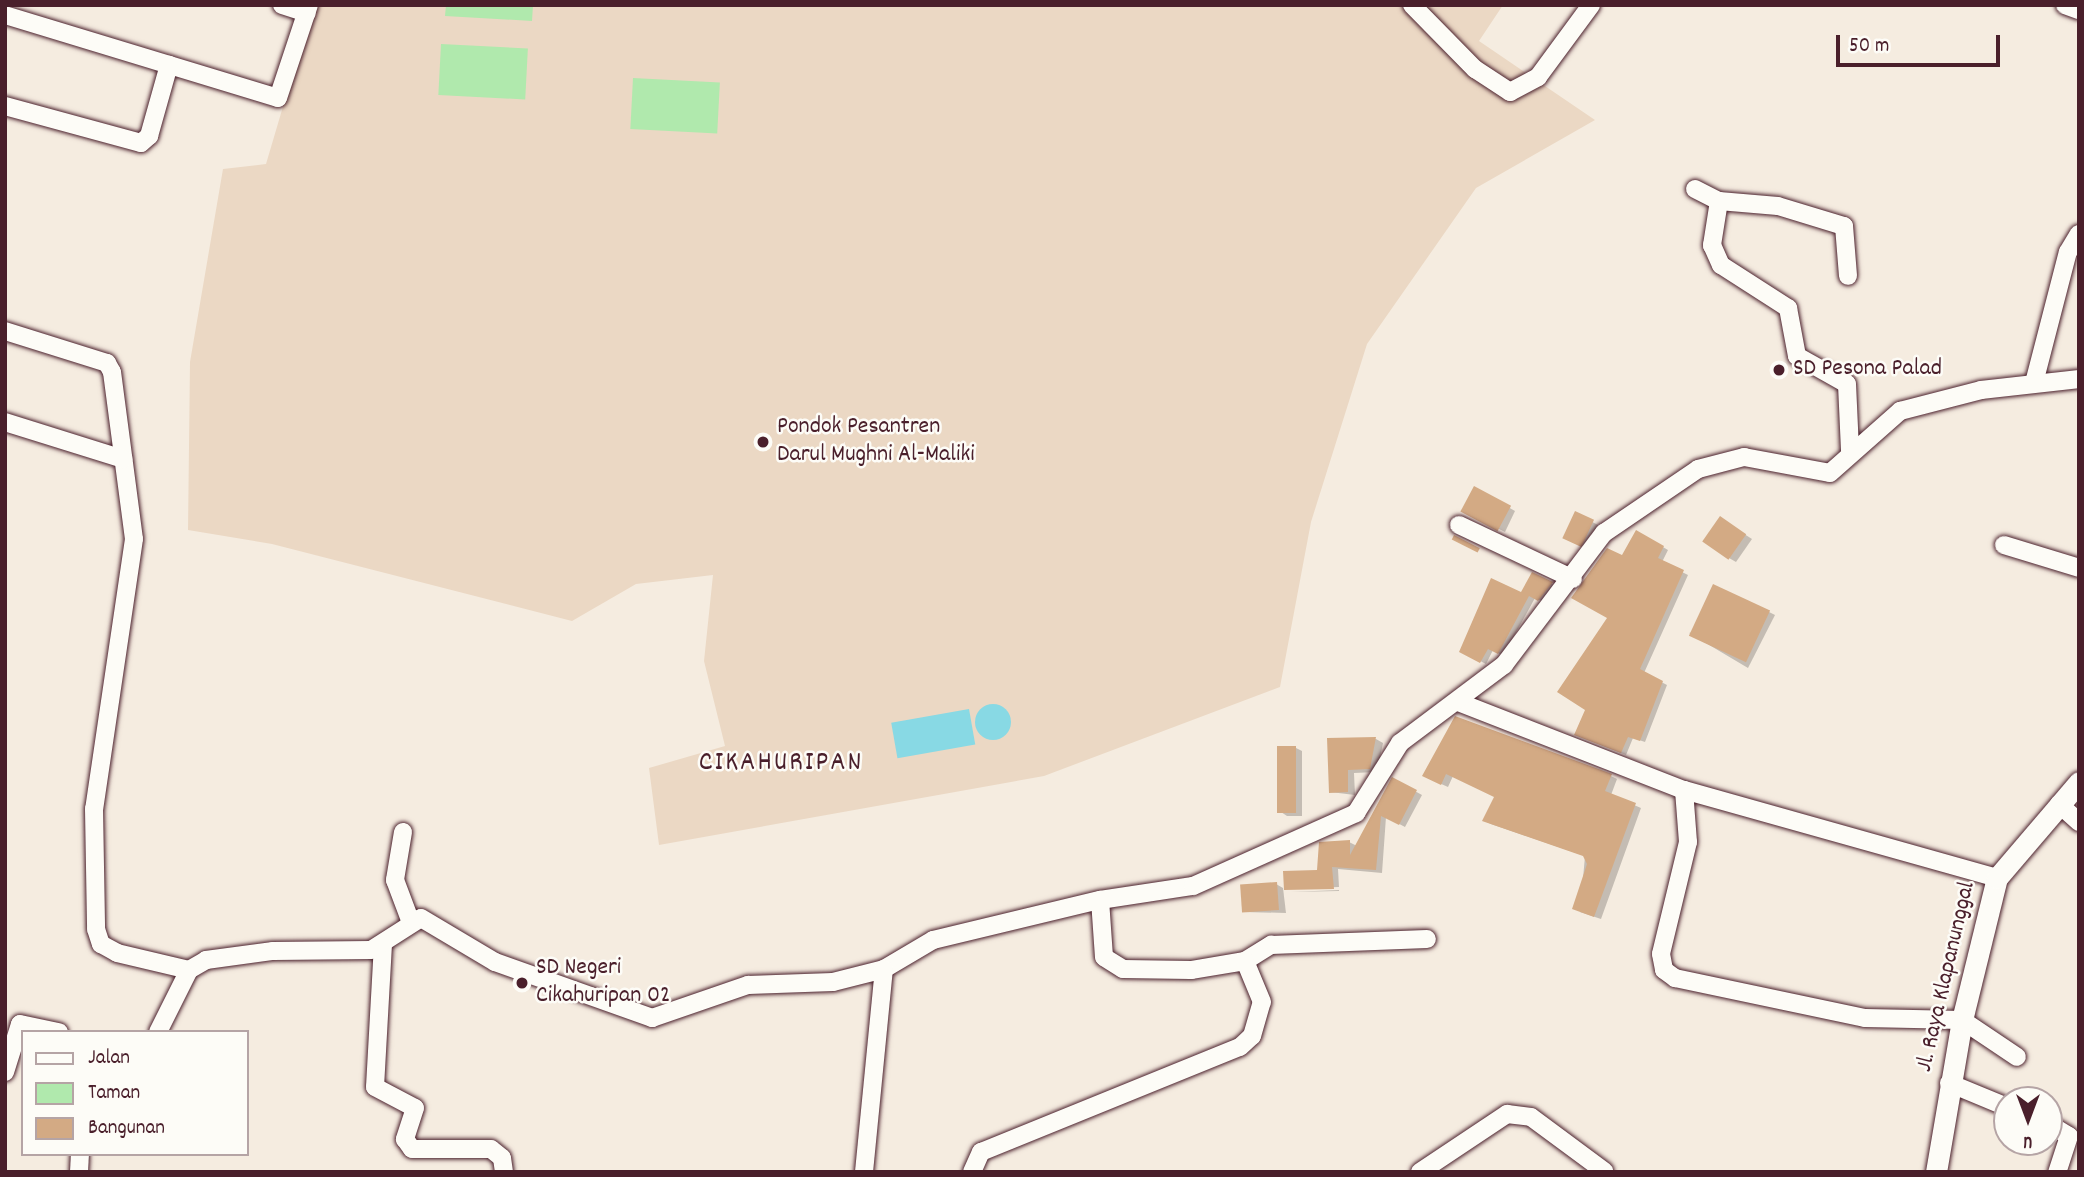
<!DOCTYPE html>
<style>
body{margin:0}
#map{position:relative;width:2084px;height:1177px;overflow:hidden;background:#f5ece0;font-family:Dekko,sans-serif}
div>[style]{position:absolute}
.built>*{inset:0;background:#ebd8c4}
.green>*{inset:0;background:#b0e9ad;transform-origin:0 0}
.water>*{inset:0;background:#88d9e4;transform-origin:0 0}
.round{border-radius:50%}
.shadow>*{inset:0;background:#0003}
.building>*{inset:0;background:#d3aa84;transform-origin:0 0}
.roads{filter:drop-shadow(0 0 2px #4a1f2b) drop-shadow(0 0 2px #4a1f2b)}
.minor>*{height:18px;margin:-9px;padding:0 9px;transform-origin:9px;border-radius:9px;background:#fdfcf7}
.tertiary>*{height:21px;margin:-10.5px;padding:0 10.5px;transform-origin:10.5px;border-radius:10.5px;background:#fdfcf7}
.dots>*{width:19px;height:19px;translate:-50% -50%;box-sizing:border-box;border:4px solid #fdfcf7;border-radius:50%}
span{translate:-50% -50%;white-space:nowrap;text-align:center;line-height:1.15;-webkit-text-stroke:5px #fdfcf7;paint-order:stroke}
.poi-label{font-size:24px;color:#4a1f2b}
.left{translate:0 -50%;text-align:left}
.street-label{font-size:24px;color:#4a1f2b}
.quarter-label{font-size:28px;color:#4a1f2b;letter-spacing:2px}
.frame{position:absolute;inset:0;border:7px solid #4a1f2b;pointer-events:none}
.legend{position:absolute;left:21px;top:1030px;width:228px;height:126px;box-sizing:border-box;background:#fdfcf7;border:2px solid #b5a4a5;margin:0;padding:9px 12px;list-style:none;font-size:21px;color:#4a1f2b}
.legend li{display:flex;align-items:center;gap:14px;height:35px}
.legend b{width:35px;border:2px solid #b5a4a5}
.north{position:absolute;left:1993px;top:1086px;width:70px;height:70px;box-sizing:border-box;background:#fdfcf7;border:2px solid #b5a4a5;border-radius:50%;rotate:180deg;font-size:19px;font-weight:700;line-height:28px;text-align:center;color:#4a1f2b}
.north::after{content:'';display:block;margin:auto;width:24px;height:32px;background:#4a1f2b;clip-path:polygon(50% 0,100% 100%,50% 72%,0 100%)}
.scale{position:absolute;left:1836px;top:35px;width:164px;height:32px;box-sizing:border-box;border:4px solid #4a1f2b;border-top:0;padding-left:9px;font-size:21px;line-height:24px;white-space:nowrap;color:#4a1f2b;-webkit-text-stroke:5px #fdfcf7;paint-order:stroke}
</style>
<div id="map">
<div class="built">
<div style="clip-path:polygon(313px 5px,1503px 5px,1479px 41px,1595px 120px,1476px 188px,1367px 344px,1311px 522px,1280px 687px,1044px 776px,659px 845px,649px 768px,725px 746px,704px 661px,713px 575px,636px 584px,572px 621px,272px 544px,188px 530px,190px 362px,223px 169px,266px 164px)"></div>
</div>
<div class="green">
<div style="clip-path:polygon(446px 5px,533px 5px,532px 21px,445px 16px)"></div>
<div style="left:441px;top:44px;width:87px;height:51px;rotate:3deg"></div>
<div style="left:633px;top:78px;width:87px;height:51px;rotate:3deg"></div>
</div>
<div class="water">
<div class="round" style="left:975px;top:704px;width:36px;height:36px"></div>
<div style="left:969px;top:709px;width:36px;height:79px;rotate:80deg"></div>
</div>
<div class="shadow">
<div style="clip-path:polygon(1475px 488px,1515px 511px,1505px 532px,1467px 513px)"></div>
<div style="clip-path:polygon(1575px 513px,1600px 526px,1587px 549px,1570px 541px)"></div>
<div style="clip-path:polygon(1727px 523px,1752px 539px,1736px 562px,1729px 558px)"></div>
<div style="clip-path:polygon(1637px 532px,1668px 550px,1662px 562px,1688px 575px,1644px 673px,1667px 685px,1645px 742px,1633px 738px,1626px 755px,1581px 737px,1623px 557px)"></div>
<div style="clip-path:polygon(1532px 574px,1556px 586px,1544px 602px,1535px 598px,1503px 656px,1493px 650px,1486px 664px,1461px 651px,1522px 594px)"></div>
<div style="clip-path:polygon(1769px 612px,1775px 615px,1748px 668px,1689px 633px)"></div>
<div style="clip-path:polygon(1456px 718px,1611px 776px,1617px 779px,1611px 795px,1641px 808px,1601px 919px,1580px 912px,1585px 856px,1491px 824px,1485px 821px,1496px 797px,1453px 776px,1448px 787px,1430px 779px)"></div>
<div style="clip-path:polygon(1376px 739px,1383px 743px,1377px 772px,1354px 773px,1355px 795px,1330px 792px,1329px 740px)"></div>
<div style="clip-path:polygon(1296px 748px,1302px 751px,1302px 816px,1287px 816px,1281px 812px)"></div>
<div style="clip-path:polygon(1393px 779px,1422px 795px,1405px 827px,1386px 817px,1382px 873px,1338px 869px,1339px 887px,1285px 889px,1318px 871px,1349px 842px,1357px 846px)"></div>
<div style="clip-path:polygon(1276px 884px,1283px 888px,1286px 913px,1244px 912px)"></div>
<div style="clip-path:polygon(1339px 890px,1339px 891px,1290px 892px)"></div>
</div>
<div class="building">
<div style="left:1474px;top:486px;width:42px;height:29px;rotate:28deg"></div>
<div style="left:1575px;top:511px;width:21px;height:30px;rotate:25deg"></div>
<div style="left:1720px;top:516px;width:32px;height:31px;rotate:35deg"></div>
<div style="clip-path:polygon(1636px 530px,1664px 546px,1658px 558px,1684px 570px,1640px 669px,1663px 681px,1640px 741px,1628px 737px,1621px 753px,1574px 735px,1585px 710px,1557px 692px,1607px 618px,1571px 598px,1607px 548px,1622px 555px)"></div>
<div style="left:1454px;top:535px;width:29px;height:5px;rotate:27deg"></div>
<div style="clip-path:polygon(1532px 572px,1553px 582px,1538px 601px,1529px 596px,1498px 654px,1488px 649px,1480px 663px,1459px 652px,1491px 578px,1521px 592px)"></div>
<div style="left:1713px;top:584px;width:63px;height:57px;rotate:25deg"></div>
<div style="clip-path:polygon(1455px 716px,1612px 774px,1605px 791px,1636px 803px,1594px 917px,1572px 909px,1587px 864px,1583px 856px,1482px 821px,1494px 797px,1446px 774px,1441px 785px,1422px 776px)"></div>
<div style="clip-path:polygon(1376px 737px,1370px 769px,1348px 770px,1348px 792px,1329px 793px,1327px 738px)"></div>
<div style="left:1296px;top:746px;width:67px;height:19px;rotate:90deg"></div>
<div style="clip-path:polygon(1392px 777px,1417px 790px,1399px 825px,1381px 816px,1376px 870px,1332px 867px,1334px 889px,1284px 890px,1283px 871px,1317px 870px,1319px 842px,1350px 840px,1350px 855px)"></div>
<div style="left:1277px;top:882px;width:28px;height:37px;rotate:86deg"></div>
</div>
<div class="roads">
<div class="minor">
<div style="left:282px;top:5px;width:26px;rotate:18deg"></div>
<div style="left:1412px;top:5px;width:90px;rotate:45.5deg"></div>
<div style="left:1475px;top:69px;width:42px;rotate:33.3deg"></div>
<div style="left:1510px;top:92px;width:32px;rotate:-28deg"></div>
<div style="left:1538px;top:77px;width:89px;rotate:-53.6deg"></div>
<div style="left:2065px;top:5px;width:15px;rotate:20deg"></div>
<div style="left:5px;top:15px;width:285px;rotate:16.9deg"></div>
<div style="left:278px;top:98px;width:98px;rotate:-71.6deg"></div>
<div style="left:5px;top:106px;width:141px;rotate:15.2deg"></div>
<div style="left:141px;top:143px;width:11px;rotate:-41deg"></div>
<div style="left:149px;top:136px;width:74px;rotate:-74.3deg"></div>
<div style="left:1695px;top:189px;width:27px;rotate:27deg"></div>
<div style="left:1719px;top:201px;width:45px;rotate:99deg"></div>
<div style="left:1712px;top:245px;width:22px;rotate:66deg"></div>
<div style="left:1721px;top:265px;width:80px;rotate:32.7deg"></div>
<div style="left:1788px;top:308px;width:49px;rotate:79.4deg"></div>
<div style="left:1797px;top:356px;width:57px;rotate:29.2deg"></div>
<div style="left:1847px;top:384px;width:67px;rotate:87.4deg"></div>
<div style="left:1719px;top:201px;width:59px;rotate:4.8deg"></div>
<div style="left:1778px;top:206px;width:69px;rotate:16.9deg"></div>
<div style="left:1844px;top:226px;width:50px;rotate:85.4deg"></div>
<div style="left:5px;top:331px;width:107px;rotate:17.4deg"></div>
<div style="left:107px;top:363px;width:10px;rotate:61deg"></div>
<div style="left:112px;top:372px;width:168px;rotate:82.5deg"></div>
<div style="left:134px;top:539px;width:273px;rotate:98.4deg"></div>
<div style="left:94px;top:809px;width:120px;rotate:89deg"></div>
<div style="left:96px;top:929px;width:16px;rotate:72deg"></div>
<div style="left:101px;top:944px;width:18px;rotate:29deg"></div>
<div style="left:117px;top:953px;width:74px;rotate:13.3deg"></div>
<div style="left:2034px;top:383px;width:135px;rotate:-75.5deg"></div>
<div style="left:2068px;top:252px;width:21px;rotate:-59deg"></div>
<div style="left:5px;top:422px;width:124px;rotate:17.4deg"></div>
<div style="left:1459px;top:525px;width:126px;rotate:25.3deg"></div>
<div style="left:2004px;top:545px;width:78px;rotate:17deg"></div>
<div style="left:1458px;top:702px;width:243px;rotate:21.3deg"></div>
<div style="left:1684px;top:790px;width:52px;rotate:85.6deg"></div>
<div style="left:1688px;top:842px;width:115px;rotate:103.6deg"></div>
<div style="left:1661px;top:954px;width:16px;rotate:79deg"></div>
<div style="left:1664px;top:970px;width:14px;rotate:36deg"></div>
<div style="left:1675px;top:978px;width:194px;rotate:11.9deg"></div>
<div style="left:1865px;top:1018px;width:97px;rotate:1.2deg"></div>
<div style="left:1962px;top:1020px;width:66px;rotate:33.9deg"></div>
<div style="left:1684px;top:790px;width:325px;rotate:15.7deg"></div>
<div style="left:2059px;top:804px;width:27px;rotate:42deg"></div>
<div style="left:403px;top:832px;width:49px;rotate:99.5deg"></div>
<div style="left:395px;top:880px;width:43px;rotate:69.4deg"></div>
<div style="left:383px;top:944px;width:143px;rotate:93.2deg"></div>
<div style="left:375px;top:1087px;width:45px;rotate:27.7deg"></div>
<div style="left:415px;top:1108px;width:33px;rotate:108deg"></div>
<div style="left:405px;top:1139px;width:12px;rotate:55deg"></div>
<div style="left:412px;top:1149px;width:79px"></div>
<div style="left:491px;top:1149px;width:14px;rotate:39deg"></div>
<div style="left:502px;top:1158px;width:14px;rotate:82deg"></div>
<div style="left:1245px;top:961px;width:31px;rotate:-32deg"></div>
<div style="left:1271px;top:945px;width:156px;rotate:-2.2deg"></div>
<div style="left:158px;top:1032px;width:69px;rotate:-63.4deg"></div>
<div style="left:189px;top:970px;width:20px;rotate:-30deg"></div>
<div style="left:206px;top:960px;width:68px;rotate:-7.7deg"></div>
<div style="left:273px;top:951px;width:98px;rotate:-0.6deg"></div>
<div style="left:371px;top:950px;width:59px;rotate:-32.6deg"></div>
<div style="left:421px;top:918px;width:86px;rotate:30.7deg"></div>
<div style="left:495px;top:962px;width:167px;rotate:19.6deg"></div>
<div style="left:652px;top:1018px;width:102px;rotate:-19deg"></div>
<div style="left:748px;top:985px;width:85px;rotate:-2deg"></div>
<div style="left:833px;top:982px;width:53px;rotate:-14.3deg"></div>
<div style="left:884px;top:969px;width:57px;rotate:-30.6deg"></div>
<div style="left:933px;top:940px;width:172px;rotate:-13.5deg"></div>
<div style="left:1100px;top:900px;width:94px;rotate:-8.6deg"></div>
<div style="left:1193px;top:886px;width:179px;rotate:-24.1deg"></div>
<div style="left:1356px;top:813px;width:83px;rotate:-57.8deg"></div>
<div style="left:1400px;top:743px;width:130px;rotate:-36.9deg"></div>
<div style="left:1504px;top:665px;width:166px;rotate:-52.9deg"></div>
<div style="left:1604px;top:533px;width:114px;rotate:-34.2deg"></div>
<div style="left:1698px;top:469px;width:48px;rotate:-14.6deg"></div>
<div style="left:1744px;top:457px;width:87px;rotate:10.5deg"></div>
<div style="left:1830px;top:473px;width:94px;rotate:-41.5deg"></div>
<div style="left:1900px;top:411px;width:84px;rotate:-14.5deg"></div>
<div style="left:1981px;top:390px;width:99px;rotate:-6.4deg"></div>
<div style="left:5px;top:1072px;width:50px;rotate:-72.6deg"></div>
<div style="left:20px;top:1024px;width:40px;rotate:12deg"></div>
<div style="left:1949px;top:1083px;width:63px;rotate:22.5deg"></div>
<div style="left:2049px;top:1124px;width:23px;rotate:31deg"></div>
<div style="left:2069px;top:1136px;width:38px;rotate:108deg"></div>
<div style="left:79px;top:1172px;width:18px;rotate:-87deg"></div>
<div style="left:864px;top:1172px;width:204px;rotate:-84.4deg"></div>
<div style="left:972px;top:1172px;width:22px;rotate:-66deg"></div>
<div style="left:981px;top:1152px;width:279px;rotate:-22.1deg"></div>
<div style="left:1240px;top:1047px;width:16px;rotate:-43deg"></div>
<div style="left:1252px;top:1036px;width:35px;rotate:-74deg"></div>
<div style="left:1262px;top:1002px;width:44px;rotate:-112.5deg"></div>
<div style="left:1245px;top:961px;width:55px;rotate:170.5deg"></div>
<div style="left:1191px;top:970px;width:68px;rotate:-179.2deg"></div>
<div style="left:1123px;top:969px;width:22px;rotate:-148deg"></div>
<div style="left:1104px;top:957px;width:57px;rotate:-94deg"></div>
<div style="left:1420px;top:1172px;width:105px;rotate:-33.7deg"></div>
<div style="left:1507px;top:1114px;width:24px;rotate:7deg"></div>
<div style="left:1531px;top:1117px;width:91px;rotate:36.5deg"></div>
</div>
<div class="tertiary">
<div style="left:1936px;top:1172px;width:154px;rotate:-80.3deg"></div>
<div style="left:1962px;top:1020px;width:146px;rotate:-76.2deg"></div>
<div style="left:1997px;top:878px;width:126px;rotate:-49.5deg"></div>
</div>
</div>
<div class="dots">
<div style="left:1779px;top:370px;background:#4a1f2b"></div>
<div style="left:763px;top:442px;background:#4a1f2b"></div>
<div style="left:522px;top:983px;background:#4a1f2b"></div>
</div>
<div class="poi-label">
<span class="left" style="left:1793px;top:370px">SD Pesona Palad</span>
<span class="left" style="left:777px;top:442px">Pondok Pesantren<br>Darul Mughni Al-Maliki</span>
<span class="left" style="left:536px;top:983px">SD Negeri<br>Cikahuripan 02</span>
</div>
<div class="street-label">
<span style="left:1947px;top:977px;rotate:-77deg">Jl. Raya Klapanunggal</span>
</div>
<div class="quarter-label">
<span style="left:781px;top:764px">CIKAHURIPAN</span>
</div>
<div class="frame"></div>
<ul class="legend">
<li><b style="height:9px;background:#fdfcf7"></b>Jalan</li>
<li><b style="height:19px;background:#b0e9ad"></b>Taman</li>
<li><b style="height:19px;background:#d3aa84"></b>Bangunan</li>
</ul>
<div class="north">U</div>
<div class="scale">50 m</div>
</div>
